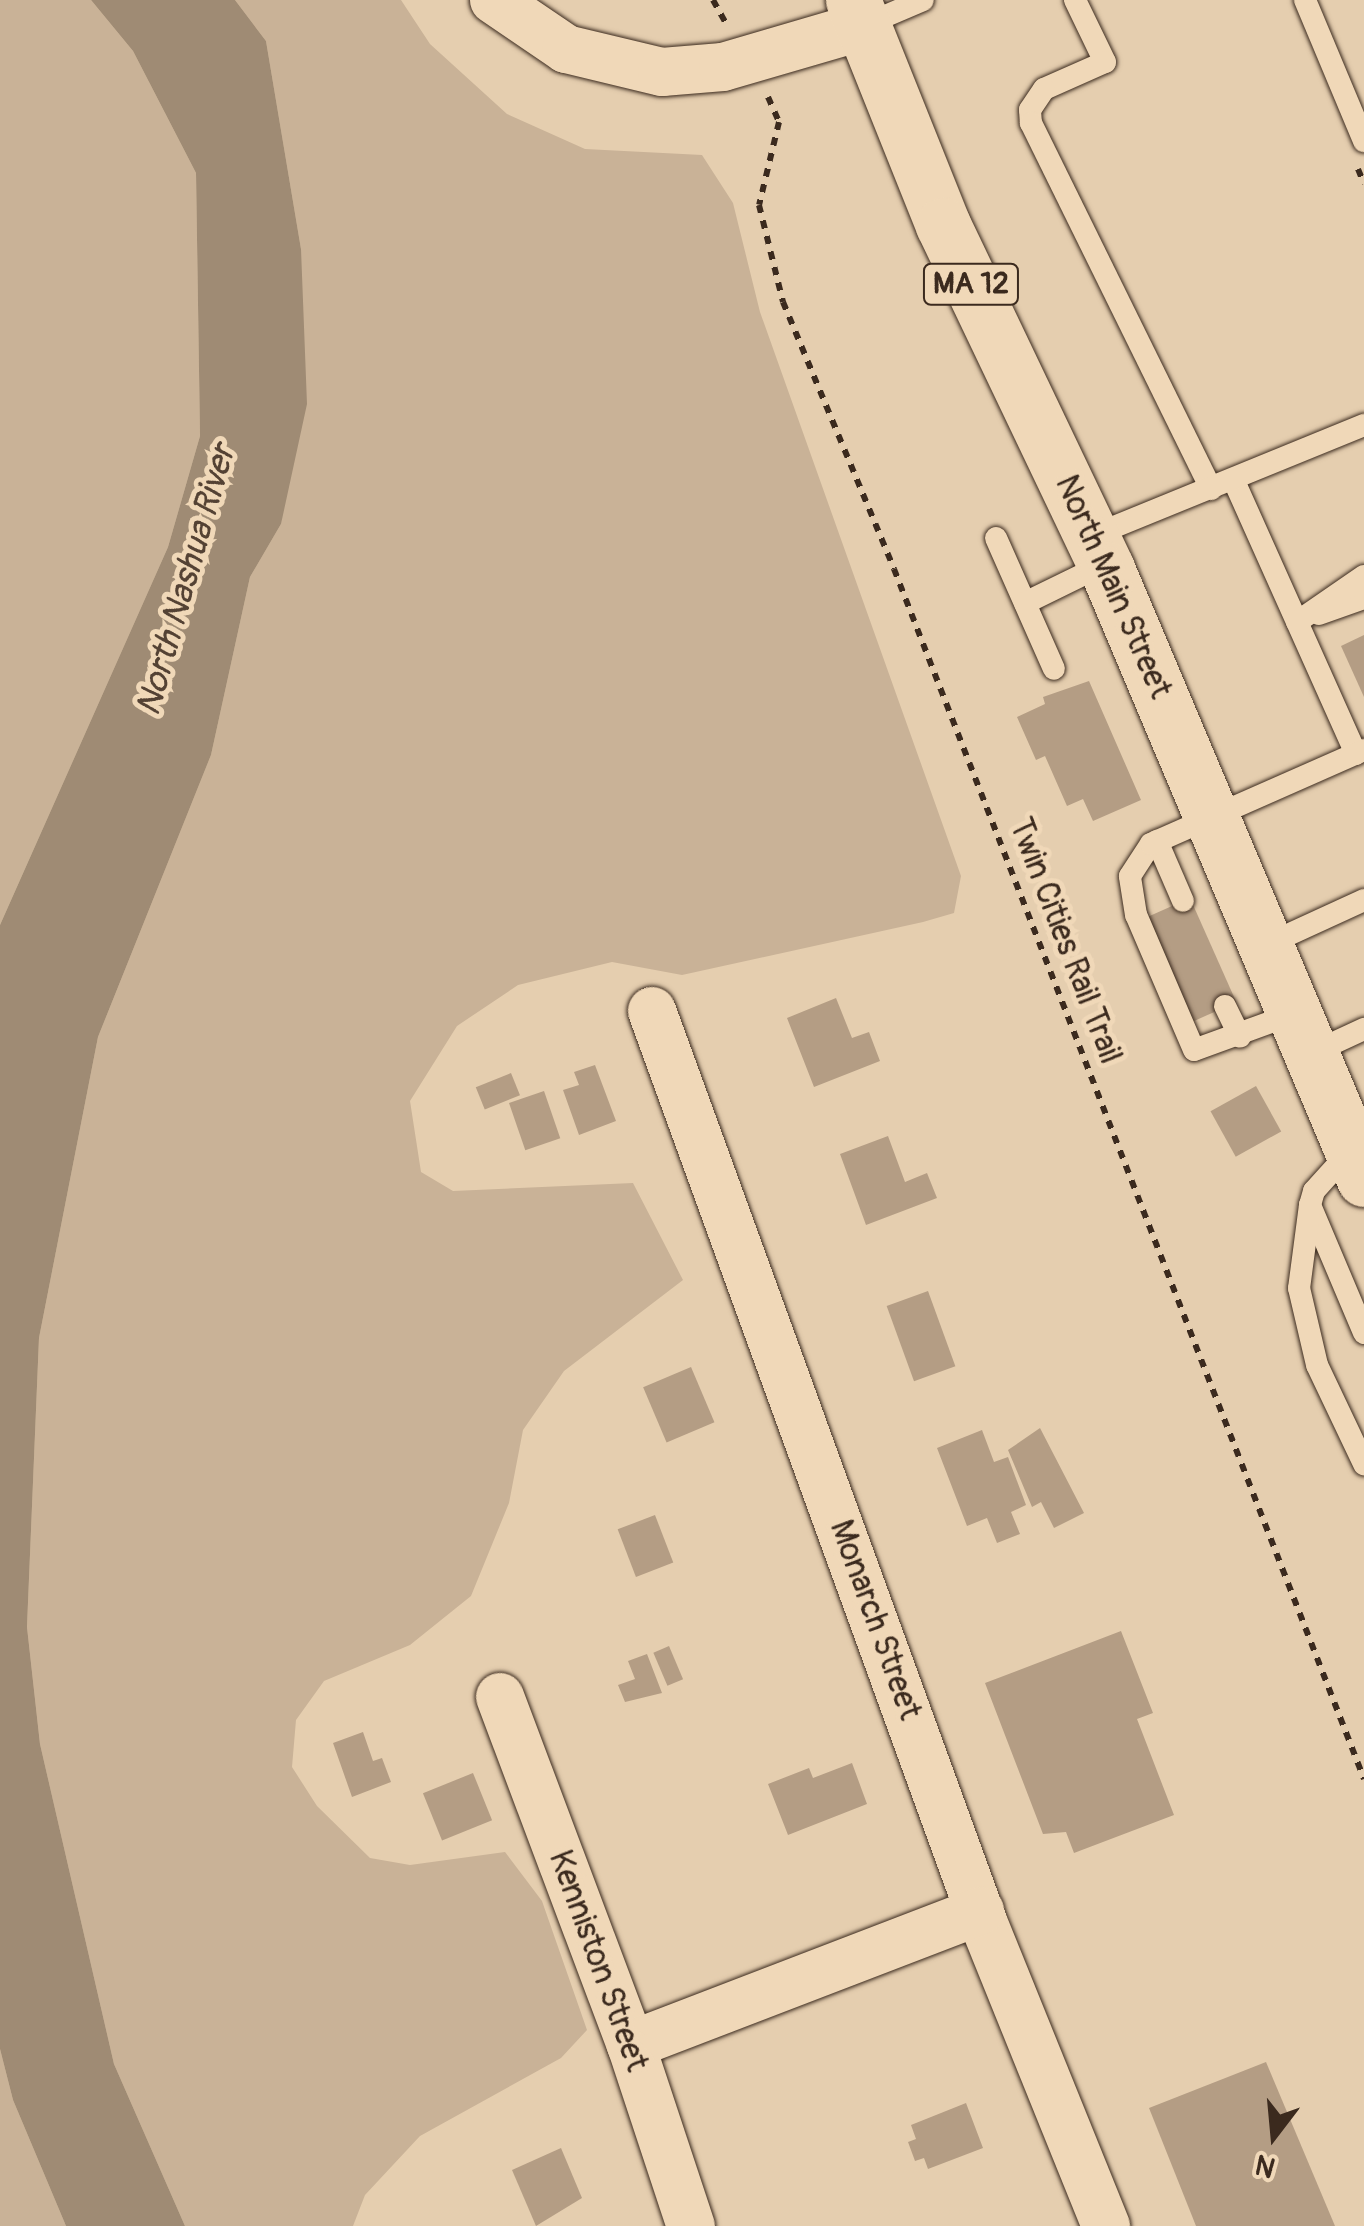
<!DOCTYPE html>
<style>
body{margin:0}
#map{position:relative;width:1364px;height:2226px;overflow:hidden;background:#e5ceaf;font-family:Pangolin,sans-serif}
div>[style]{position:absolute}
.green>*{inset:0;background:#c9b297}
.water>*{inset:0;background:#9f8b74}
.building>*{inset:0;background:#b49d84;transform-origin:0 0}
.path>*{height:6px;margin-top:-3px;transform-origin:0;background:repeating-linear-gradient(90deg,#3b2a1e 0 8px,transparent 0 16px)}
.roads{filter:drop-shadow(0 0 2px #3b2a1e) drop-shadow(0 0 2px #3b2a1e)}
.lane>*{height:22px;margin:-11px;padding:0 11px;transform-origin:11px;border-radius:11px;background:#f0d8b8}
.street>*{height:48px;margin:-24px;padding:0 24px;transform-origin:24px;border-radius:24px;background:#f0d8b8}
.highway>*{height:55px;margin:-27.5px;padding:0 27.5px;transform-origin:27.5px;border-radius:27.5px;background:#f0d8b8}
span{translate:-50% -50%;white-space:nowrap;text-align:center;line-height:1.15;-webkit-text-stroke:10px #f0d8b8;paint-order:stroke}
.shield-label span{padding:2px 8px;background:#f0d8b8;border:2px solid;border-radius:8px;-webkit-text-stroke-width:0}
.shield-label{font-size:30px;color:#3b2a1e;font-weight:700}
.street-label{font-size:32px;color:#3b2a1e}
.water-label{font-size:35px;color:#544234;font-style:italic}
.north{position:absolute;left:1224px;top:2086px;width:100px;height:100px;-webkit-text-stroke:8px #f0d8b8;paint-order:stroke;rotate:196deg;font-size:28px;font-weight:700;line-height:40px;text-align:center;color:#3b2a1e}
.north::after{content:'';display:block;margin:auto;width:35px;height:45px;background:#3b2a1e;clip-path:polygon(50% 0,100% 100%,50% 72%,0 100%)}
</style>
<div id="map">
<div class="green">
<div style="clip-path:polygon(0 0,91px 0,133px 51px,196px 173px,200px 436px,168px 547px,0 925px)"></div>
<div style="clip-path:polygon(235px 0,401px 0,430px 44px,507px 114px,585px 149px,702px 155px,733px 203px,760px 312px,961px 876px,954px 913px,923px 922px,682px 975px,612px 962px,518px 985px,457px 1026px,410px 1101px,421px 1172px,453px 1191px,633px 1183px,683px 1280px,564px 1371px,523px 1430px,509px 1503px,471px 1596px,410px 1645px,324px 1681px,296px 1720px,292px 1767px,317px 1806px,370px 1858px,410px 1865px,505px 1852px,542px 1901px,587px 2030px,561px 2058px,420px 2136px,365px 2195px,353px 2226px,185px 2226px,114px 2064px,40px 1744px,27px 1627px,39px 1338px,98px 1037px,211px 755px,250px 577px,281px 524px,301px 249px,266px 41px)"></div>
<div style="clip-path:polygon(0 2049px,13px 2100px,66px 2226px,0 2226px)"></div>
</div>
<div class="water">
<div style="clip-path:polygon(91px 0,235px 0,266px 41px,301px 249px,307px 404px,281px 524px,250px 577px,211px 755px,98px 1037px,39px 1338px,27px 1627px,40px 1744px,114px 2064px,185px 2226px,66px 2226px,13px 2100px,0 2049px,0 925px,168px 547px,200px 436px,196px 173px,133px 51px)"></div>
</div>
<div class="building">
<div style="clip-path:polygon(1364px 635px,1364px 697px,1341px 646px)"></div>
<div style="clip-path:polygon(1089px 681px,1141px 800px,1093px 821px,1083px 799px,1067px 806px,1045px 756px,1036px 760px,1017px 717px,1045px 704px,1043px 697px)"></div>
<div style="left:1190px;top:898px;width:114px;height:51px;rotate:66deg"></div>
<div style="clip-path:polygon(836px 998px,852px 1038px,869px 1032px,880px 1061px,814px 1087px,787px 1018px)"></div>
<div style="clip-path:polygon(595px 1065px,616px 1121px,579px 1135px,563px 1090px,579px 1085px,574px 1072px)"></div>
<div style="left:511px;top:1073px;width:24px;height:38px;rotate:68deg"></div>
<div style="left:1256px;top:1086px;width:52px;height:52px;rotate:61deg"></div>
<div style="left:544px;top:1091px;width:50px;height:37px;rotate:71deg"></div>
<div style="clip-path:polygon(888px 1136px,905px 1182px,927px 1173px,937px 1198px,866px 1225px,840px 1154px)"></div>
<div style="left:928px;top:1291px;width:80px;height:44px;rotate:70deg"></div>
<div style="left:691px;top:1367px;width:60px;height:52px;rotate:67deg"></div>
<div style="clip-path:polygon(1040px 1428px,1084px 1513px,1054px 1528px,1041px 1502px,1032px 1507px,1008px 1450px)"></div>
<div style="clip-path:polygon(982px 1430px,994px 1462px,1008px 1457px,1026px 1505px,1011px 1512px,1020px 1534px,997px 1543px,987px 1518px,967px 1526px,937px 1448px)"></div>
<div style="left:655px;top:1515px;width:51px;height:40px;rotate:69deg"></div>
<div style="clip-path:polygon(1121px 1631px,1153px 1713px,1137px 1719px,1174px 1815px,1074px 1853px,1066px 1832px,1043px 1834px,985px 1683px)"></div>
<div style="left:669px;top:1646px;width:36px;height:17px;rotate:67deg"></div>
<div style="clip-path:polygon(647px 1654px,662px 1693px,625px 1702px,618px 1685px,635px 1679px,628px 1661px)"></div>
<div style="clip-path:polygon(363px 1732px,373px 1761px,382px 1758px,391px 1782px,352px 1797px,333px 1743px)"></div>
<div style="clip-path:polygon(852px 1763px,867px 1804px,788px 1835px,768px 1784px,809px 1768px,813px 1778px)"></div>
<div style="left:473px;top:1773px;width:51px;height:54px;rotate:68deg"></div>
<div style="clip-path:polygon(1266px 2062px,1335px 2226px,1196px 2226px,1149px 2108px)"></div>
<div style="clip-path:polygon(966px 2103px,983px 2148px,928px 2169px,924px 2158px,915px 2161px,908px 2142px,916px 2139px,911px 2125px)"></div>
<div style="clip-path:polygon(561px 2148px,582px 2198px,536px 2226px,512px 2170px)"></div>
</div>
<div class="path">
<div style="left:713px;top:0;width:29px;rotate:61deg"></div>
<div style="left:768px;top:97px;width:27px;rotate:66deg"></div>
<div style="left:779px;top:122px;width:85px;rotate:103.5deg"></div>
<div style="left:759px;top:205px;width:100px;rotate:76.1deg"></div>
<div style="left:783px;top:302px;width:289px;rotate:67.4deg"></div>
<div style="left:894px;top:569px;width:1298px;rotate:68.77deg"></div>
<div style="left:1358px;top:169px;width:16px;rotate:68deg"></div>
</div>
<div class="roads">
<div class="lane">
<div style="left:1075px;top:0;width:69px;rotate:64.2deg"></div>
<div style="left:1105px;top:62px;width:67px;rotate:156.1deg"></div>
<div style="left:1044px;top:89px;width:25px;rotate:124deg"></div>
<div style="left:1030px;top:110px;width:13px;rotate:86deg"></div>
<div style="left:1031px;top:123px;width:408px;rotate:63.8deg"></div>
<div style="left:1305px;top:0;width:153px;rotate:67.3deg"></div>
<div style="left:862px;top:26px;width:66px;rotate:-23.1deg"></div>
<div style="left:1234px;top:481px;width:299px;rotate:65.9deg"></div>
<div style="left:1092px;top:536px;width:294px;rotate:-22.2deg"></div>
<div style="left:996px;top:538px;width:143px;rotate:66.1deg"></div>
<div style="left:1025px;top:603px;width:89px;rotate:-26deg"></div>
<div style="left:1319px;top:614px;width:48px;rotate:-19.6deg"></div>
<div style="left:1297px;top:622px;width:81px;rotate:-34.5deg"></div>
<div style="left:1157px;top:841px;width:65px;rotate:66.6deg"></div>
<div style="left:1264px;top:946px;width:110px;rotate:-24.7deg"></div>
<div style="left:1225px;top:1006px;width:34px;rotate:64deg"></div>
<div style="left:1293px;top:1014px;width:105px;rotate:160deg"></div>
<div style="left:1194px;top:1050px;width:147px;rotate:-113.2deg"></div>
<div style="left:1136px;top:915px;width:39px;rotate:-99deg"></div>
<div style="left:1130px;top:876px;width:38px;rotate:-57deg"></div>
<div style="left:1151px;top:844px;width:233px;rotate:-23.8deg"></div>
<div style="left:1310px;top:1054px;width:60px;rotate:-24.8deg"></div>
<div style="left:1351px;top:1150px;width:55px;rotate:132.1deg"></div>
<div style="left:1314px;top:1191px;width:15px;rotate:106deg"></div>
<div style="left:1310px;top:1205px;width:139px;rotate:67.1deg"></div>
<div style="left:1310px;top:1205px;width:84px;rotate:97.5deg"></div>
<div style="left:1299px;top:1288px;width:79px;rotate:76.8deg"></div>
<div style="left:1317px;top:1365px;width:110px;rotate:64.6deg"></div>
</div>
<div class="street">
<div style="left:494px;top:0;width:87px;rotate:34.2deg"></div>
<div style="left:566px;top:49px;width:99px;rotate:13.5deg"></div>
<div style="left:662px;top:72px;width:61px;rotate:-4.7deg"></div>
<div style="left:723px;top:67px;width:143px;rotate:-16.3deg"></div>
<div style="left:652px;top:1011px;width:971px;rotate:70.02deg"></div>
<div style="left:984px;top:1924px;width:326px;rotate:68deg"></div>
<div style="left:500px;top:1697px;width:372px;rotate:69.4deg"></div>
<div style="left:631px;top:2045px;width:191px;rotate:71.7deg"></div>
<div style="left:631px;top:2045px;width:374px;rotate:-21deg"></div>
</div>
<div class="highway">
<div style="left:853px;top:0;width:242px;rotate:68.2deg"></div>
<div style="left:943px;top:225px;width:381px;rotate:64.5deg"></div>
<div style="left:1107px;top:569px;width:662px;rotate:67.15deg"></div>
</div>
</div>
<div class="shield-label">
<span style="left:971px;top:284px">MA 12</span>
</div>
<div class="street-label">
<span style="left:1113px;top:587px;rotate:66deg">North Main Street</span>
<span style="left:1065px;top:941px;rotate:69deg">Twin Cities Rail Trail</span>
<span style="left:875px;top:1620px;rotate:70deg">Monarch Street</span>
<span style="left:598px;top:1961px;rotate:70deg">Kenniston Street</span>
</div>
<div class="water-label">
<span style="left:186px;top:580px;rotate:-74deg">North Nashua River</span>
</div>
<div class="north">N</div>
</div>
